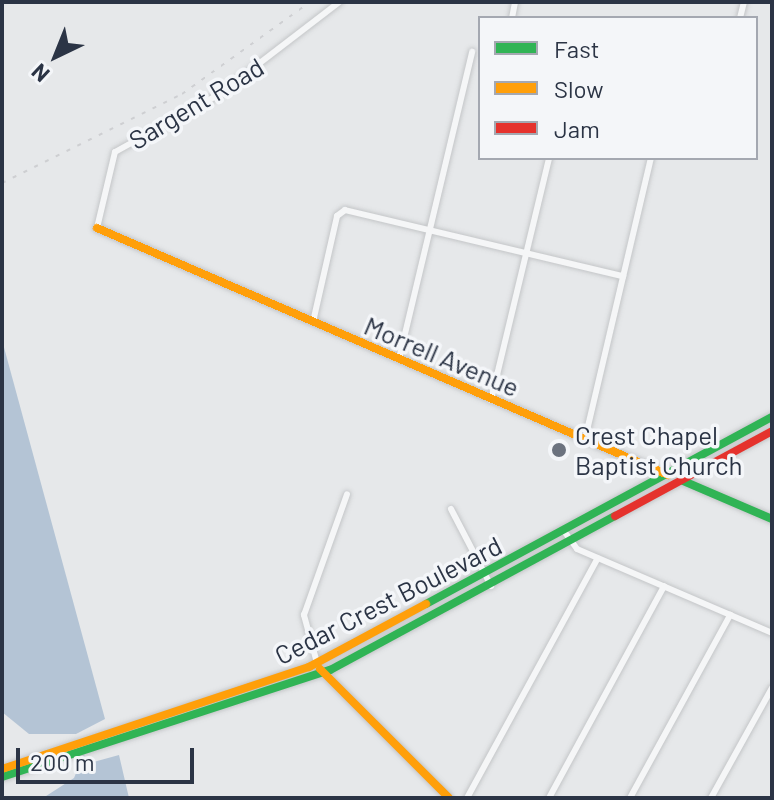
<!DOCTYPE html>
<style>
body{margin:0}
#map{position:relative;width:774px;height:800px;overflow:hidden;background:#e6e8ea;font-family:Barlow,sans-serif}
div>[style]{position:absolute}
.water>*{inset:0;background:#b4c4d5}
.stream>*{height:2px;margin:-1px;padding:0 1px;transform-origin:1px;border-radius:1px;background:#b4c4d5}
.roads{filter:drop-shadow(0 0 2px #c4c6c8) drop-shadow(0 0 2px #c4c6c8)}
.street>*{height:6px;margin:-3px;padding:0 3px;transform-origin:3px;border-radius:3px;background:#f5f6f7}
.fast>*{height:8px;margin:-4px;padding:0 4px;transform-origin:4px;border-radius:4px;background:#30b455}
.slow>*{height:8px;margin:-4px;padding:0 4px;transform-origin:4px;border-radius:4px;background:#ff9f0a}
.jam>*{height:8px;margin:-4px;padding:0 4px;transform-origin:4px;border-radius:4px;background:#e5322d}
.rail>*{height:2px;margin-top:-1px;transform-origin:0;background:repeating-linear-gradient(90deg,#cecfd2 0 4px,transparent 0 12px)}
.dots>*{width:22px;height:22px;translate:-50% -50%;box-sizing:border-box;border:4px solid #f4f6f9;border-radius:50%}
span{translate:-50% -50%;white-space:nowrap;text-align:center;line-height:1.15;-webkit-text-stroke:7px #f4f6f9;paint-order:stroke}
.street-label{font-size:26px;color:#2b3445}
.poi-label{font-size:26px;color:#2b3445}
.left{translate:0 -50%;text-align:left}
.frame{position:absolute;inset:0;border:4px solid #2b3445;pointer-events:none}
.legend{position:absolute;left:478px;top:16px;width:280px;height:144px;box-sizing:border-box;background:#f4f6f9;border:2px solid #a4a8b1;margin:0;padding:10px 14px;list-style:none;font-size:24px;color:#2b3445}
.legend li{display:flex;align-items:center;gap:16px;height:40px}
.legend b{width:40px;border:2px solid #a4a8b1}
.north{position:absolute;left:16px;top:16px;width:80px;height:80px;-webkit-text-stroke:6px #f4f6f9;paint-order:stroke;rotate:223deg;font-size:22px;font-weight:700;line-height:32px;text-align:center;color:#2b3445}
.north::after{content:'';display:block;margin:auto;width:28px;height:36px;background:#2b3445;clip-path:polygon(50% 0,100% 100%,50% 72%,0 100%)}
.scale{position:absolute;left:16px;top:748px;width:178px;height:36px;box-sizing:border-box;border:4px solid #2b3445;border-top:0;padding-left:10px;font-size:24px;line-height:28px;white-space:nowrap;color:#2b3445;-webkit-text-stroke:6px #f4f6f9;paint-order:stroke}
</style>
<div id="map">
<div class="water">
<div style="clip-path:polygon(2px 340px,105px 719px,76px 734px,29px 734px,2px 712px)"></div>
<div style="clip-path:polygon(119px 755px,129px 798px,43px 798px,74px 778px,79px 766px)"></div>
</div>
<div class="stream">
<div style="left:83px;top:753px;width:13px;rotate:77deg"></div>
</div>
<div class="roads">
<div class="street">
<div style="left:512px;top:18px;width:16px;rotate:-79deg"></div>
<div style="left:740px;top:18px;width:16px;rotate:-76deg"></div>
<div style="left:97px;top:228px;width:78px;rotate:-76.7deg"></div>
<div style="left:115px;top:152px;width:118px;rotate:-29deg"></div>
<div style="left:218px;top:95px;width:153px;rotate:-37.5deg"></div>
<div style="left:313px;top:322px;width:109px;rotate:-77.2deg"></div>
<div style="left:337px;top:216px;width:10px;rotate:-37deg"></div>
<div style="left:345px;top:210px;width:286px;rotate:13.4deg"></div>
<div style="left:399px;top:359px;width:316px;rotate:-76.6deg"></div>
<div style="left:491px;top:400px;width:249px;rotate:-76.5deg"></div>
<div style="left:585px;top:439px;width:289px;rotate:-76.8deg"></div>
<div style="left:451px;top:509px;width:87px;rotate:62.5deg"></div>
<div style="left:564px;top:531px;width:22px;rotate:54deg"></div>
<div style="left:577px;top:549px;width:212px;rotate:23.3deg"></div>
<div style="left:317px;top:663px;width:50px;rotate:-105.2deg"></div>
<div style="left:304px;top:615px;width:128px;rotate:-70.4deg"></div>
<div style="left:467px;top:798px;width:273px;rotate:-61.4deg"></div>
<div style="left:549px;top:798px;width:241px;rotate:-61.5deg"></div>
<div style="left:630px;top:798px;width:209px;rotate:-61.3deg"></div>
<div style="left:711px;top:798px;width:126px;rotate:-61deg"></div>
</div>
<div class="fast">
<div style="left:681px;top:480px;width:99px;rotate:23.2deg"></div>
<div style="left:426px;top:604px;width:393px;rotate:-28.4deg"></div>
<div style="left:2px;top:777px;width:345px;rotate:-18.1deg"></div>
<div style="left:330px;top:670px;width:324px;rotate:-28.4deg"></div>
</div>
<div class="slow">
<div style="left:97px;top:228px;width:622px;rotate:23.39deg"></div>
<div style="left:320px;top:669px;width:182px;rotate:45deg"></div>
<div style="left:2px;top:769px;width:324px;rotate:-18.4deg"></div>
<div style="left:309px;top:667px;width:133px;rotate:-28.3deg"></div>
</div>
<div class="jam">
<div style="left:615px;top:516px;width:179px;rotate:-28.4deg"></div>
</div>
</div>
<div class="rail">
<div style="left:2px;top:183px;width:201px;rotate:-26.3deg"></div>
<div style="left:182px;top:94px;width:158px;rotate:-35.7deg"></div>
</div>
<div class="dots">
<div style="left:559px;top:450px;background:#6c737f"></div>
</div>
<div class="street-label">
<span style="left:196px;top:103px;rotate:-31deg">Sargent Road</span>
<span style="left:442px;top:356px;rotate:23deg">Morrell Avenue</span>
<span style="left:388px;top:600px;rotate:-27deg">Cedar Crest Boulevard</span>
</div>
<div class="poi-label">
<span class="left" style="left:575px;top:450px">Crest Chapel<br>Baptist Church</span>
</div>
<div class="frame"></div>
<ul class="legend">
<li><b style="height:10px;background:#30b455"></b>Fast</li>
<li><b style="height:10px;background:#ff9f0a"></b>Slow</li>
<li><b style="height:10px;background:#e5322d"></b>Jam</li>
</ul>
<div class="north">N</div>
<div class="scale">200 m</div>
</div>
